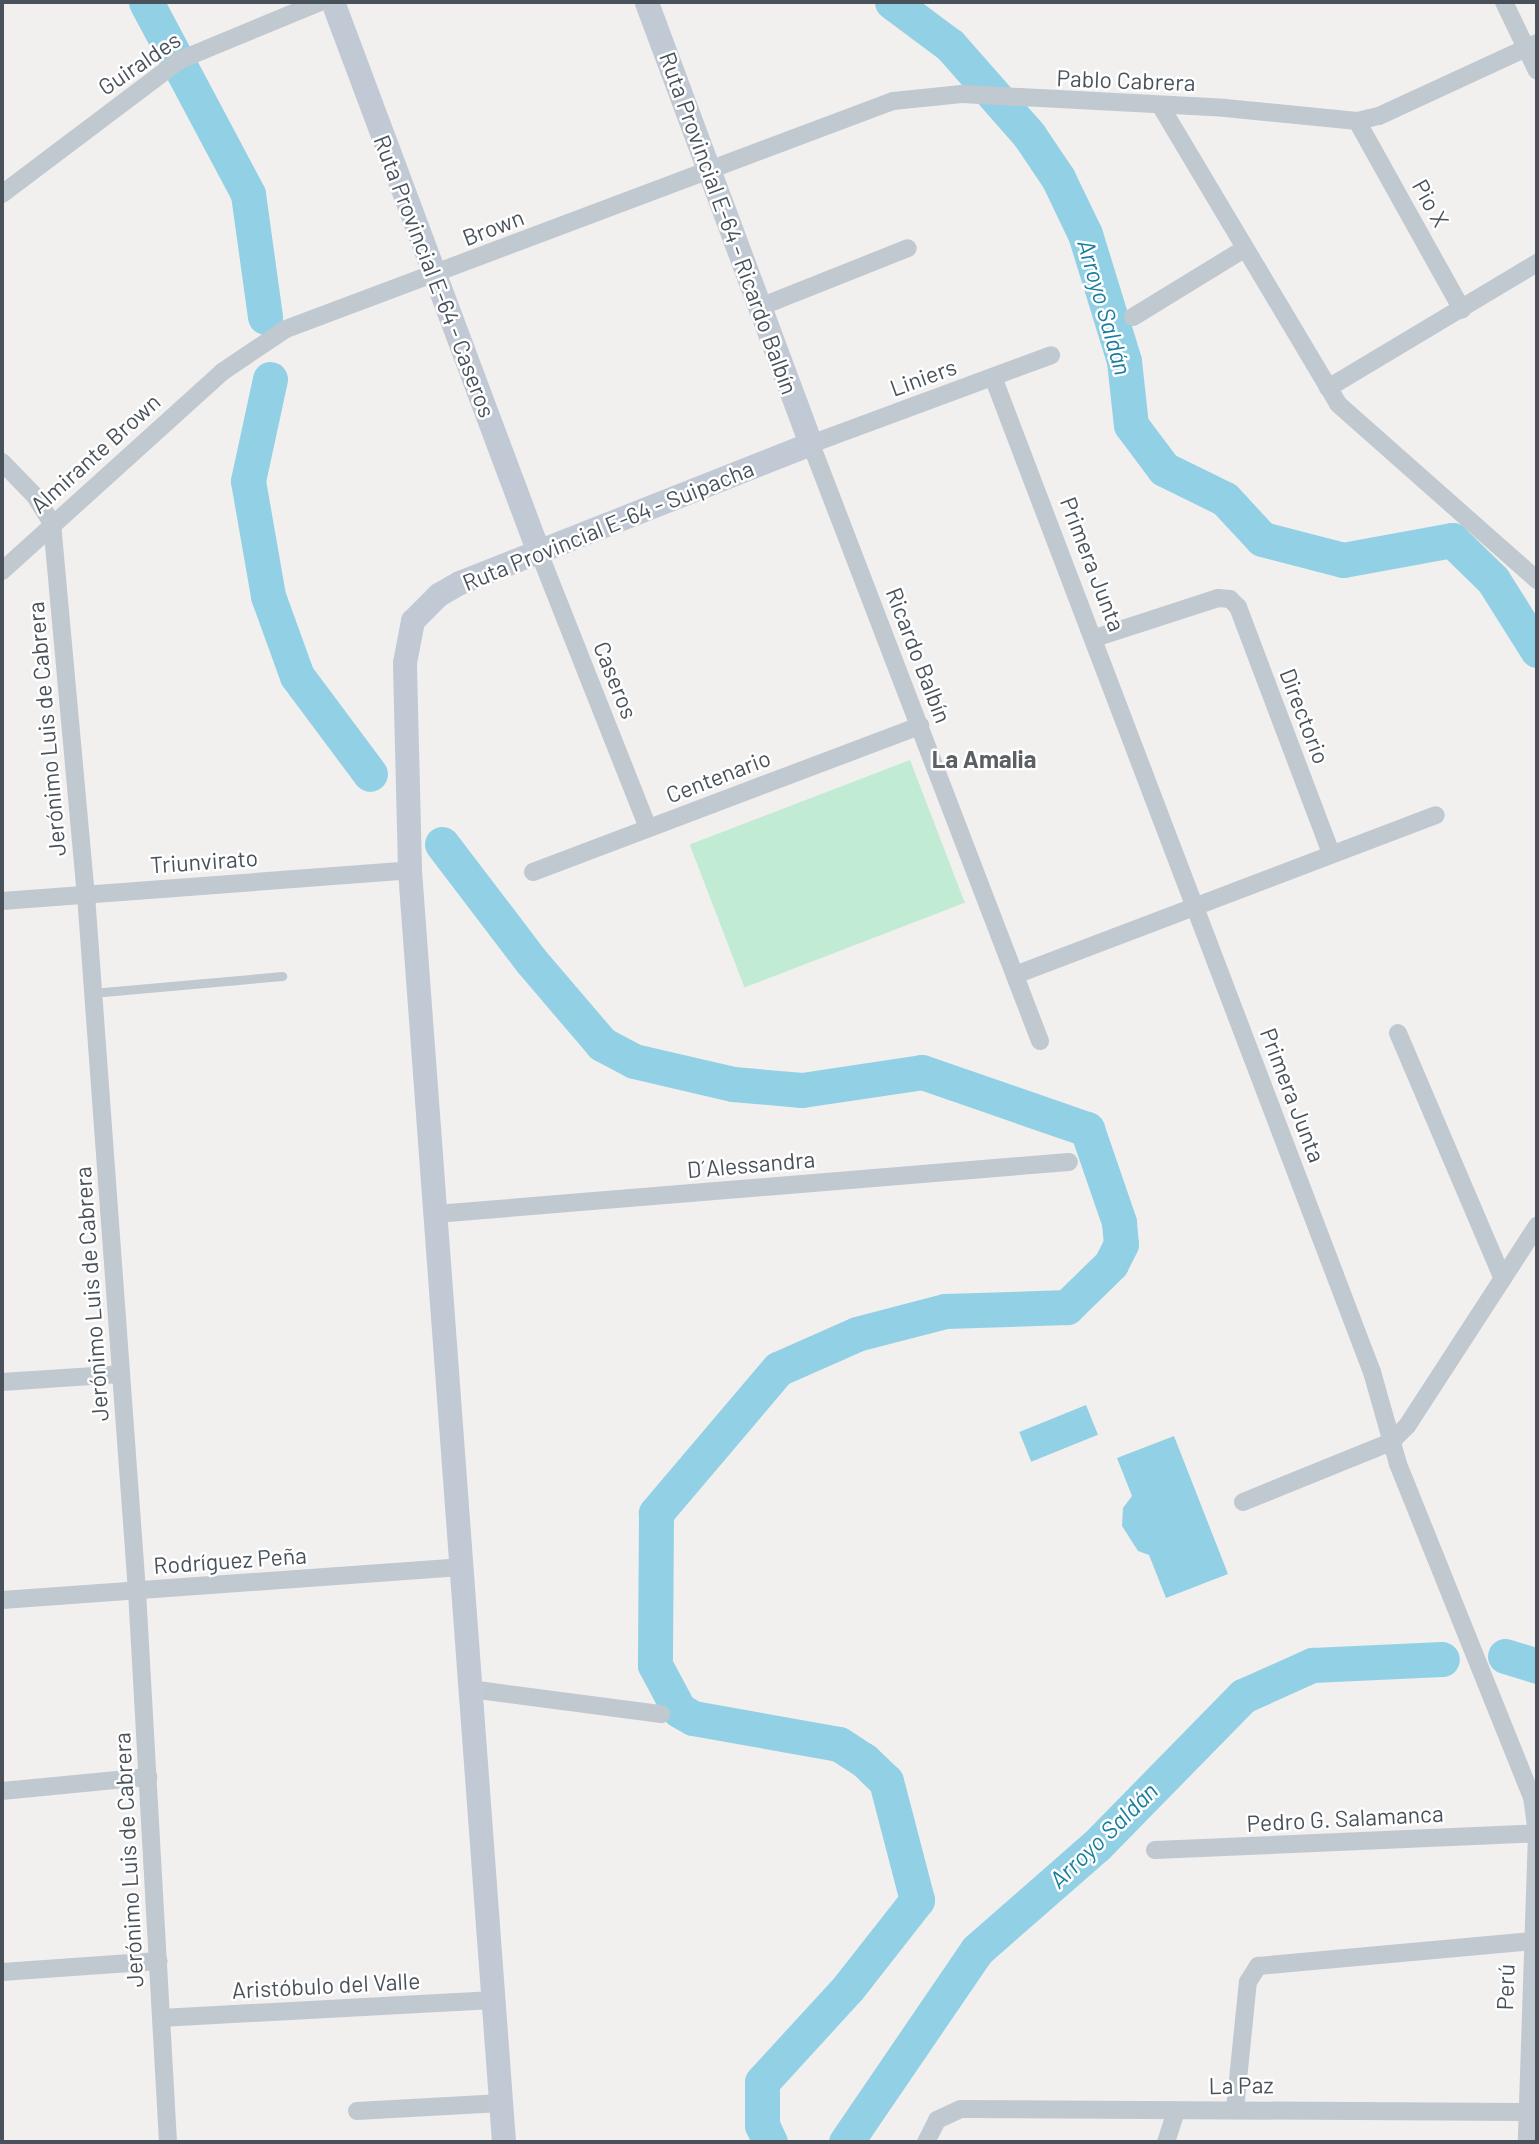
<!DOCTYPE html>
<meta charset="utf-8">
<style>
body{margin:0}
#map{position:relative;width:1539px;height:2144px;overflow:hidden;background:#f2efef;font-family:Barlow,sans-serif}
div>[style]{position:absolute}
.green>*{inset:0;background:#c1ecd3;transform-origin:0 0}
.water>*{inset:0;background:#92d1e5;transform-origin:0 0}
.river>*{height:35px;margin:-17.5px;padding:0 17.5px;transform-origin:17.5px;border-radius:17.5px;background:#92d1e5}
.service>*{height:9px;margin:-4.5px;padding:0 4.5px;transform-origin:4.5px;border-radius:4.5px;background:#c1c9d0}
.minor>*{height:18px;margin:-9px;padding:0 9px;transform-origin:9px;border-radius:9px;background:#c1c9d0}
.secondary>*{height:24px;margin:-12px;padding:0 12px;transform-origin:12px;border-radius:12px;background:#c1cad4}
span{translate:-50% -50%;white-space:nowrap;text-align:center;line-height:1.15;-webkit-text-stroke:5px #fff;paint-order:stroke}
.street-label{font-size:23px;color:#49525b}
.water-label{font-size:24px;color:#187e9f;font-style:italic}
.neighbourhood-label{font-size:24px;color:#5c5f64;font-weight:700}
.frame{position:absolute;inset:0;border:4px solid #49525b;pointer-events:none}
</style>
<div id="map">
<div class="green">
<div style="left:910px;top:760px;width:153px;height:236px;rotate:69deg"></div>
</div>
<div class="water">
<div style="left:1086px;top:1405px;width:32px;height:72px;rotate:68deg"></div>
<div style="clip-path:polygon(1174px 1436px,1228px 1574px,1166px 1598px,1149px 1555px,1138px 1551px,1122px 1526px,1123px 1508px,1132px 1496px,1117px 1458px)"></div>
</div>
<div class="river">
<div style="left:146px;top:2px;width:217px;rotate:62deg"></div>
<div style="left:248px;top:194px;width:124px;rotate:82.1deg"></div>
<div style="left:892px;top:2px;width:72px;rotate:36.6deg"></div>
<div style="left:950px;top:45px;width:120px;rotate:48.7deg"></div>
<div style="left:1029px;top:135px;width:52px;rotate:56deg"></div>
<div style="left:1058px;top:178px;width:62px;rotate:64.3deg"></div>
<div style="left:1085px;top:234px;width:133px;rotate:72.9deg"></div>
<div style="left:1124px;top:361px;width:64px;rotate:83.8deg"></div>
<div style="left:1131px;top:425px;width:55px;rotate:53.1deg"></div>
<div style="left:1164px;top:469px;width:68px;rotate:26.2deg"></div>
<div style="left:1225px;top:499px;width:54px;rotate:47.2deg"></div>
<div style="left:1262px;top:539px;width:84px;rotate:14.5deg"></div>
<div style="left:1343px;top:560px;width:111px;rotate:-10.4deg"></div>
<div style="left:1452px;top:540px;width:57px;rotate:44.3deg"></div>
<div style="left:1493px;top:580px;width:83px;rotate:57.8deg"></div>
<div style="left:270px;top:379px;width:104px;rotate:102.2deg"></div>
<div style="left:248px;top:481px;width:117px;rotate:80.1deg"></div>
<div style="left:268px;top:596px;width:85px;rotate:70.1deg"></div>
<div style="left:297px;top:676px;width:122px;rotate:53.3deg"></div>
<div style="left:442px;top:844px;width:148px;rotate:52.7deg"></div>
<div style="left:532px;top:962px;width:108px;rotate:49.5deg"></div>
<div style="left:602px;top:1044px;width:36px;rotate:28deg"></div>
<div style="left:634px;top:1061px;width:102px;rotate:13.1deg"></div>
<div style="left:733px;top:1084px;width:69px;rotate:5deg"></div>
<div style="left:802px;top:1090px;width:121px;rotate:-8.5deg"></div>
<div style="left:922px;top:1072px;width:175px;rotate:19.1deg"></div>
<div style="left:1087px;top:1129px;width:98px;rotate:71deg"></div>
<div style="left:1119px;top:1222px;width:22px;rotate:85deg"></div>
<div style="left:1121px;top:1244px;width:22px;rotate:117deg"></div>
<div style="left:1111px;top:1264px;width:62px;rotate:135.7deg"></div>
<div style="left:1067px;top:1307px;width:122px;rotate:178.1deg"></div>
<div style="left:945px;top:1311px;width:91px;rotate:165.4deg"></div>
<div style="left:857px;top:1334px;width:86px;rotate:156.1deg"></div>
<div style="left:778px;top:1369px;width:189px;rotate:130.3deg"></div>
<div style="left:656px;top:1513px;width:152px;rotate:90.4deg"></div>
<div style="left:655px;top:1665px;width:51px;rotate:61.9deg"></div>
<div style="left:679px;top:1710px;width:16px;rotate:30deg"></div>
<div style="left:693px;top:1718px;width:148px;rotate:10.1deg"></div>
<div style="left:839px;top:1744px;width:30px;rotate:33deg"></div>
<div style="left:864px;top:1760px;width:30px;rotate:44deg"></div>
<div style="left:886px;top:1781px;width:123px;rotate:75.4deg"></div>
<div style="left:917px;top:1900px;width:112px;rotate:128.1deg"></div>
<div style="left:848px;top:1988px;width:127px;rotate:132.5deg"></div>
<div style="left:762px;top:2082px;width:43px;rotate:90deg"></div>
<div style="left:762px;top:2125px;width:19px;rotate:65deg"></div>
<div style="left:1505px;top:1656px;width:34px;rotate:17deg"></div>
<div style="left:846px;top:2142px;width:232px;rotate:-55.7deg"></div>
<div style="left:977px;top:1950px;width:159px;rotate:-41.2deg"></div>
<div style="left:1097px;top:1845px;width:209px;rotate:-45.6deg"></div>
<div style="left:1243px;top:1696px;width:76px;rotate:-24.2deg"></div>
<div style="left:1312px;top:1665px;width:130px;rotate:-2.6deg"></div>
</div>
<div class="service">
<div style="left:92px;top:993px;width:191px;rotate:-5.1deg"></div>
</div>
<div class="minor">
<div style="left:1504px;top:2px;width:76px;rotate:64.4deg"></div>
<div style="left:1160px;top:105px;width:348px;rotate:59.2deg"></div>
<div style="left:1338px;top:404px;width:266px;rotate:41.5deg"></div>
<div style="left:1357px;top:121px;width:216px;rotate:60.9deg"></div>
<div style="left:2px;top:194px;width:223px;rotate:-37deg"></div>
<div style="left:180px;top:60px;width:152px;rotate:-22.5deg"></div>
<div style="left:760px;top:307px;width:159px;rotate:-21.7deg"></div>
<div style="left:1133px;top:317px;width:130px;rotate:-31.5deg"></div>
<div style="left:993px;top:377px;width:1065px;rotate:69.15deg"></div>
<div style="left:1372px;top:1372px;width:96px;rotate:74.2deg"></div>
<div style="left:1398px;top:1464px;width:359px;rotate:68.1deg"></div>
<div style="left:1532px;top:1797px;width:36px;rotate:82deg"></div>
<div style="left:1537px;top:1833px;width:309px;rotate:91.9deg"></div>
<div style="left:1328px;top:388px;width:244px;rotate:-30.9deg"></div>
<div style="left:2px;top:462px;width:47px;rotate:45.9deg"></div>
<div style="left:35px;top:496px;width:32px;rotate:58deg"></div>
<div style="left:52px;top:523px;width:374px;rotate:84.8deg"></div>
<div style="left:86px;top:895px;width:698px;rotate:85.81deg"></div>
<div style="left:137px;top:1591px;width:552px;rotate:86.78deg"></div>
<div style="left:538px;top:550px;width:299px;rotate:68.4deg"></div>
<div style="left:2px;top:571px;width:297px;rotate:-42.1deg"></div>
<div style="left:222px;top:372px;width:77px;rotate:-33.9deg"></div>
<div style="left:286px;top:329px;width:648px;rotate:-20.59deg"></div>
<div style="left:893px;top:101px;width:69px;rotate:-5.8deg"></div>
<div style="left:962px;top:94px;width:263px;rotate:3deg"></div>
<div style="left:1225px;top:108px;width:133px;rotate:5.6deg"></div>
<div style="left:1357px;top:121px;width:23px;rotate:-13deg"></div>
<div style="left:1379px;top:116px;width:174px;rotate:-24.8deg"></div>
<div style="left:1095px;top:638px;width:129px;rotate:-18deg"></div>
<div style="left:1218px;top:598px;width:12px;rotate:5deg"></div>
<div style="left:1230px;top:599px;width:11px;rotate:45deg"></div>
<div style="left:1238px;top:607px;width:263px;rotate:69.3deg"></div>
<div style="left:533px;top:872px;width:414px;rotate:-20.7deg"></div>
<div style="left:2px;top:901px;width:409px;rotate:-4.3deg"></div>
<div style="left:1015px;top:975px;width:450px;rotate:-20.8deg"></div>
<div style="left:1398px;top:1033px;width:267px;rotate:66.9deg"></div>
<div style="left:1040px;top:1041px;width:639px;rotate:-110.99deg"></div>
<div style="left:811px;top:444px;width:256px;rotate:-20.3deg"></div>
<div style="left:436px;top:1214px;width:635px;rotate:-4.7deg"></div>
<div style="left:2px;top:1382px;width:119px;rotate:-3.8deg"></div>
<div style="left:1243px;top:1502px;width:160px;rotate:-22.1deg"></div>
<div style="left:1391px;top:1442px;width:23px;rotate:-45deg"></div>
<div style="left:1407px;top:1426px;width:239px;rotate:-57deg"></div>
<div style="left:2px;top:1600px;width:460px;rotate:-4.1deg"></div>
<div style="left:470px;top:1689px;width:193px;rotate:7.5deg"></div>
<div style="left:2px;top:1791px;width:147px;rotate:-5.5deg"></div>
<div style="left:1155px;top:1850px;width:382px;rotate:-2.5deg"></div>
<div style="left:2px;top:1972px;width:157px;rotate:-4deg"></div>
<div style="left:161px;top:2018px;width:333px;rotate:-3.1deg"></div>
<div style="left:1235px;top:2109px;width:128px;rotate:-84.2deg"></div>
<div style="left:1248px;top:1982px;width:19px;rotate:-58deg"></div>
<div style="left:1258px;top:1966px;width:274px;rotate:-5.2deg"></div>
<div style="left:357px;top:2111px;width:145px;rotate:-3.2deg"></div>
<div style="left:926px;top:2142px;width:25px;rotate:-63deg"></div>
<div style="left:937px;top:2120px;width:26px;rotate:-25deg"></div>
<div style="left:961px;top:2109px;width:575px;rotate:0.3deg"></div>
<div style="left:1166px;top:2142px;width:33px;rotate:-72deg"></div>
</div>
<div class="secondary">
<div style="left:333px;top:2px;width:585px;rotate:69.49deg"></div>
<div style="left:504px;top:2142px;width:1275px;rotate:-94.23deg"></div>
<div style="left:410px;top:870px;width:207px;rotate:-91.4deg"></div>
<div style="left:405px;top:663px;width:43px;rotate:-79.2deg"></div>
<div style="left:413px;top:621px;width:37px;rotate:-45deg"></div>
<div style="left:439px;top:595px;width:24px;rotate:-30deg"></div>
<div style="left:460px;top:583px;width:378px;rotate:-21.6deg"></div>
<div style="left:811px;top:444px;width:471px;rotate:-110.4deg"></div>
</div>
<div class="street-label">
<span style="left:139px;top:63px;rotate:-34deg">Guiraldes</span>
<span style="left:1126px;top:80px;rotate:2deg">Pablo Cabrera</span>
<span style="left:1431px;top:203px;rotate:61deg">Pio X</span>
<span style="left:729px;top:223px;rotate:70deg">Ruta Provincial E-64 - Ricardo Balbín</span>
<span style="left:493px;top:227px;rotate:-21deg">Brown</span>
<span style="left:435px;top:276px;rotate:69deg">Ruta Provincial E-64 - Caseros</span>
<span style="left:923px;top:377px;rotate:-20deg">Liniers</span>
<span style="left:95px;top:453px;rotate:-42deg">Almirante Brown</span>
<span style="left:608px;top:525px;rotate:-22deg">Ruta Provincial E-64 - Suipacha</span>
<span style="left:1093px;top:564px;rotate:69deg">Primera Junta</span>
<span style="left:919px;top:655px;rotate:69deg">Ricardo Balbín</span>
<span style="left:616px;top:680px;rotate:68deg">Caseros</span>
<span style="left:1305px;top:716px;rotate:69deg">Directorio</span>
<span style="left:46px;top:729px;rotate:-95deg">Jerónimo Luis de Cabrera</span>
<span style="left:718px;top:776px;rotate:-21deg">Centenario</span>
<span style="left:204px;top:861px;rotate:-4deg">Triunvirato</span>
<span style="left:1293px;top:1095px;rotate:69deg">Primera Junta</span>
<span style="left:751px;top:1164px;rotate:-5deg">D´Alessandra</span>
<span style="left:91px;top:1294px;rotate:-94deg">Jerónimo Luis de Cabrera</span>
<span style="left:230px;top:1560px;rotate:-4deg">Rodríguez Peña</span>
<span style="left:1345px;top:1818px;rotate:-3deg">Pedro G. Salamanca</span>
<span style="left:128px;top:1860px;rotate:-93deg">Jerónimo Luis de Cabrera</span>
<span style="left:326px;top:1985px;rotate:-3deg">Aristóbulo del Valle</span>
<span style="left:1505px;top:1987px;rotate:-88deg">Perú</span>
<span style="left:1241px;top:2085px;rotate:-1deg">La Paz</span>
</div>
<div class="water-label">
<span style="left:1105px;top:307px;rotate:74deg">Arroyo Saldán</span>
<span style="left:1103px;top:1835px;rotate:-44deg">Arroyo Saldán</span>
</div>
<div class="neighbourhood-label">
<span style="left:984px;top:759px">La Amalia</span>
</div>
<div class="frame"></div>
</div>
